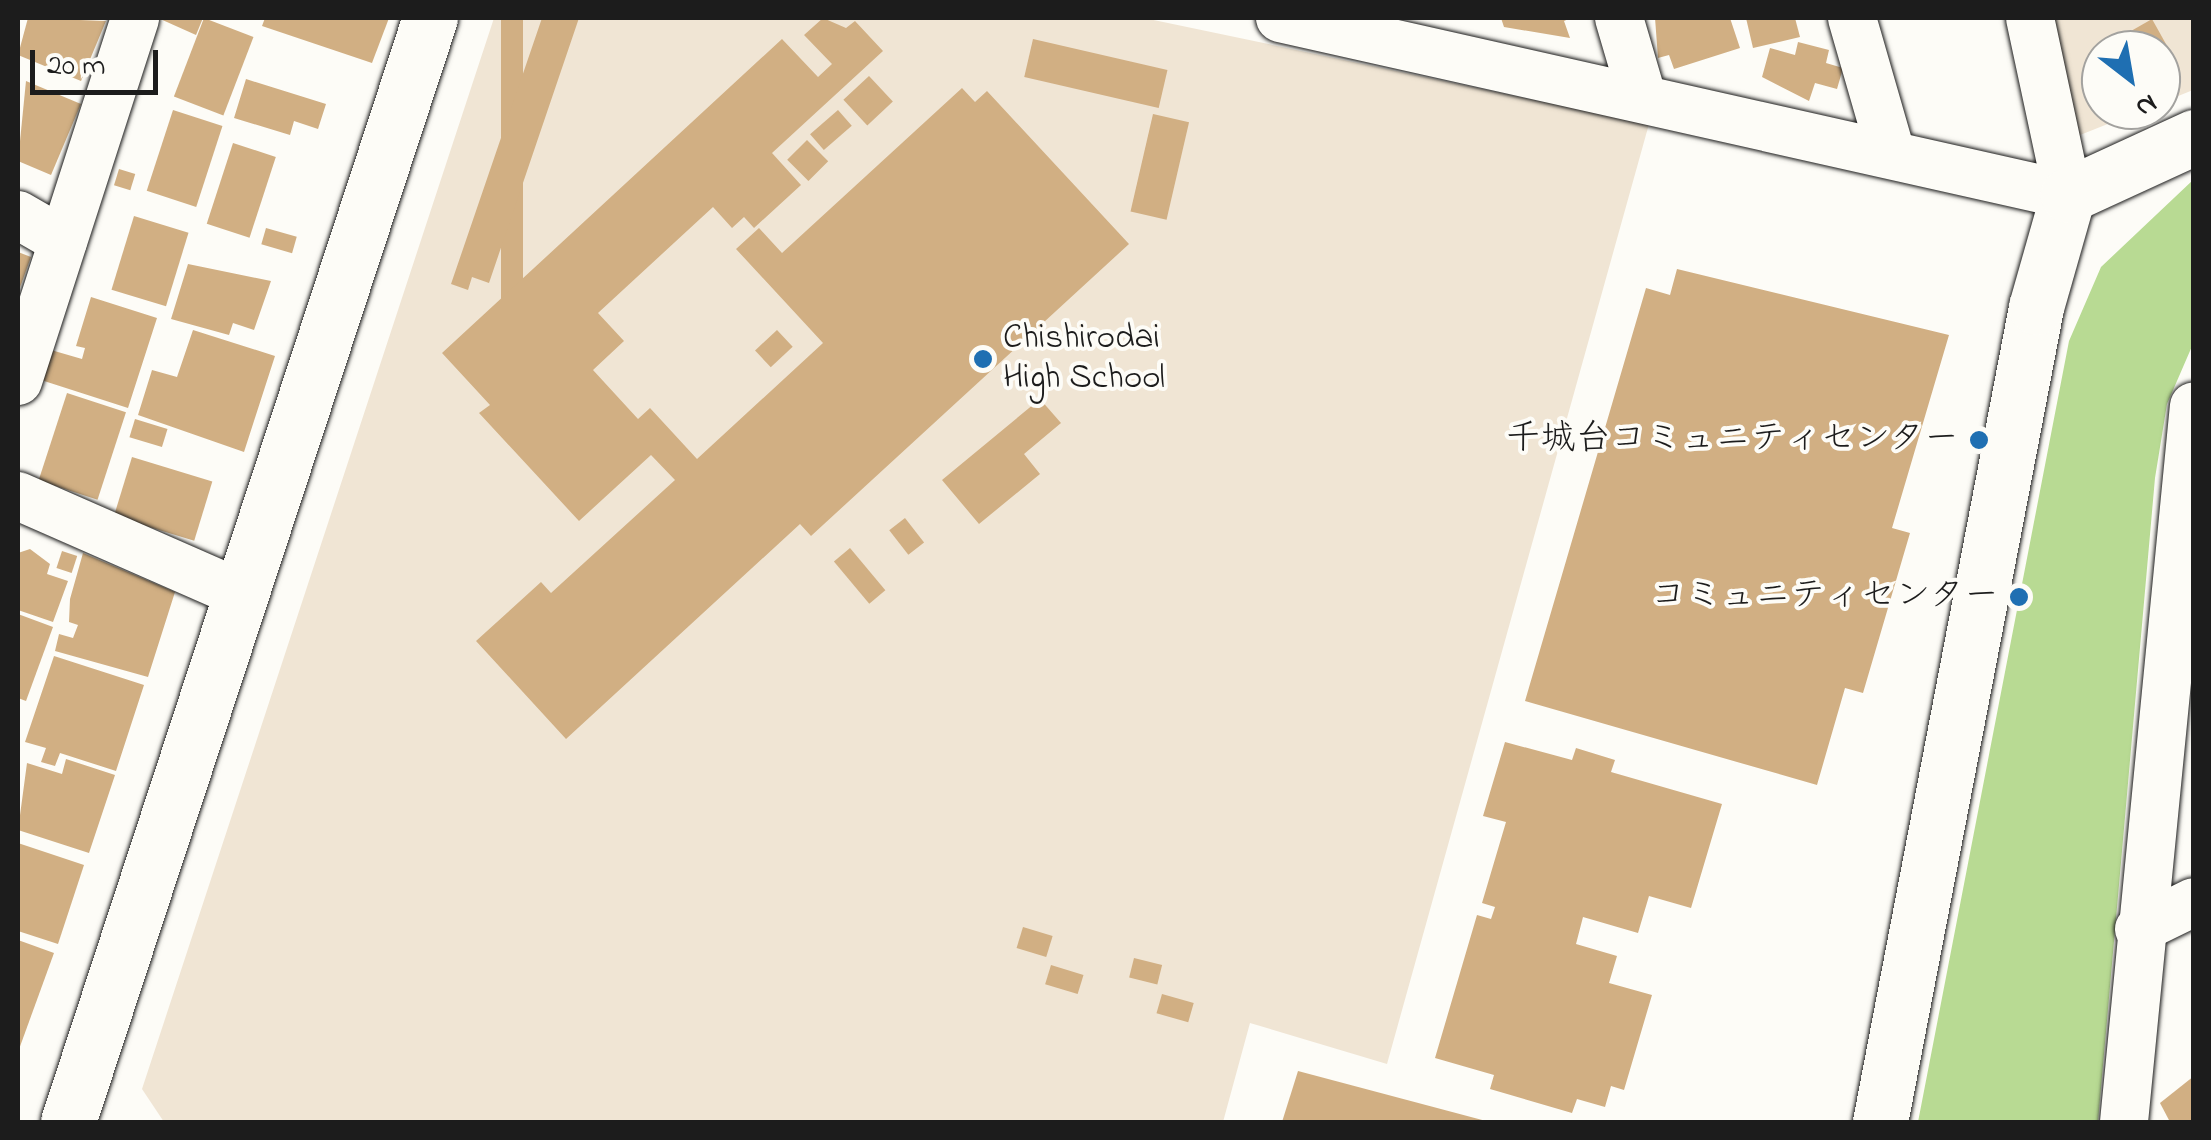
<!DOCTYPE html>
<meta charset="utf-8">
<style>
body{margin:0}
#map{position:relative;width:2211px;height:1140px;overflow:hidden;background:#fdfcf7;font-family:"Indie Flower","Klee One",sans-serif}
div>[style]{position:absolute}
.built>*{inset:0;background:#f0e5d4}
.green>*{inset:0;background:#b8da93}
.building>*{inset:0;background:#d1af83;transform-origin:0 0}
.roads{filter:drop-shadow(0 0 2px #1c1c1c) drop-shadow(0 0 2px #1c1c1c)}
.street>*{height:48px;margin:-24px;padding:0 24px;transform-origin:24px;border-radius:24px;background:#fdfcf7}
.secondary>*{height:55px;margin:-27.5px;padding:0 27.5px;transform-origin:27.5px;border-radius:27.5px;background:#fdfcf7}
.dots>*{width:28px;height:28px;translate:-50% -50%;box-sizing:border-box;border:5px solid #fdfcf7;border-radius:50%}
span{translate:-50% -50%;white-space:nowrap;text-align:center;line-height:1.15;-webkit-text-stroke:8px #fdfcf7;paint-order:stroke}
.poi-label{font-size:35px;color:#1c1c1c}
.left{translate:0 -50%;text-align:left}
.right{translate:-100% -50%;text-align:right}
.frame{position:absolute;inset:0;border:20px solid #1c1c1c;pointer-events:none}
.north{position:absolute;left:2081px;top:30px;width:100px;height:100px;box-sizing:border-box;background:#fdfcf7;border:2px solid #a3a29f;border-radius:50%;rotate:149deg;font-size:28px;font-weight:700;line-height:40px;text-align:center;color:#1c1c1c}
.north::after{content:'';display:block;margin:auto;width:35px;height:45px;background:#1f6fb2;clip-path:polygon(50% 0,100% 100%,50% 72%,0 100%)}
.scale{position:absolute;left:30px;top:50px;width:128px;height:45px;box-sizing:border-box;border:5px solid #1c1c1c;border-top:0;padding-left:12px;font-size:30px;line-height:35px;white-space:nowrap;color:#1c1c1c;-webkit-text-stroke:8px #fdfcf7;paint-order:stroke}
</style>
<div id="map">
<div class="built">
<div style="clip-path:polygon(494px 18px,1144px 18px,1649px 124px,1387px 1064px,1250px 1023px,1223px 1122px,164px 1122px,142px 1089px)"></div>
<div style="clip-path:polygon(2052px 18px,2193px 18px,2193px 90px,2161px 103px,2161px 50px,2101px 50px,2101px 110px,2143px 110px,2070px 139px)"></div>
</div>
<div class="green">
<div style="clip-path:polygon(2193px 180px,2193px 344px,2167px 404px,2155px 478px,2098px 1122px,1918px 1122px,2069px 341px,2101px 267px)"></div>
</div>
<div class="building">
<div style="clip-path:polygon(28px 18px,106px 21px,81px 81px,18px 55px)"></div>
<div style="clip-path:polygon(158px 18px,203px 18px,196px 35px)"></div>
<div style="left:204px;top:18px;width:53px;height:84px;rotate:21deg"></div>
<div style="clip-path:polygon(265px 18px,389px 18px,372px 63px,262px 26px)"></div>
<div style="left:501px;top:18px;width:22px;height:375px"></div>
<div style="clip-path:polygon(542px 18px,579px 18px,489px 283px,472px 277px,468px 290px,451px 284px)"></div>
<div style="clip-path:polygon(823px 18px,846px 28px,855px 21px,883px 51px,772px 153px,801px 185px,754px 228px,744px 217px,732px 228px,713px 207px,598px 313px,624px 341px,593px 370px,638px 419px,650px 408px,697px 459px,823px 343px,736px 249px,759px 228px,782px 253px,962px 88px,975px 102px,987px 91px,1129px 244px,811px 536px,800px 524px,566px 739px,476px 641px,541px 582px,551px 593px,675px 480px,651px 455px,579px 521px,479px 413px,490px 405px,442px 353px,782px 39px,818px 77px,832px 64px,804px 35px)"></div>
<div style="clip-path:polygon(1501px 18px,1571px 18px,1564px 21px,1570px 38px,1504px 27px)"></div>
<div style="clip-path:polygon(1655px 18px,1730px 18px,1740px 48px,1674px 69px,1669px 55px,1658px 58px)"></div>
<div style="clip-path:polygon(1746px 18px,1795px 18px,1800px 37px,1753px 48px)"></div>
<div style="clip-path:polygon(2152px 19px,2171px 53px,2161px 59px,2161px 50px,2141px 50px,2131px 31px)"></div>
<div style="left:1033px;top:39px;width:138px;height:39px;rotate:13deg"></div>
<div style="clip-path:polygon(1798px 42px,1829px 50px,1826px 63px,1843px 68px,1837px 89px,1815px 83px,1809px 101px,1762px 77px,1770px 48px,1795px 55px)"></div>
<div style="left:869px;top:76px;width:35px;height:35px;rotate:47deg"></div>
<div style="clip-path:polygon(246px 79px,326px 104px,318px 129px,294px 121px,290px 135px,234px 118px)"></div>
<div style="clip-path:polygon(26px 81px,81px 104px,51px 175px,18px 161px)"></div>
<div style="left:173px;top:110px;width:52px;height:85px;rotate:18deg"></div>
<div style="left:838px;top:110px;width:21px;height:37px;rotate:49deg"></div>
<div style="left:1153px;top:114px;width:37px;height:100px;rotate:13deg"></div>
<div style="left:807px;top:140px;width:30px;height:28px;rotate:45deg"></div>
<div style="left:233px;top:143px;width:45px;height:85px;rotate:18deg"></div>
<div style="left:119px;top:169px;width:17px;height:17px;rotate:17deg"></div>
<div style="left:134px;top:216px;width:57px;height:77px;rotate:17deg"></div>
<div style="left:266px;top:228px;width:32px;height:17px;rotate:16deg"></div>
<div style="clip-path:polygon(18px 252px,31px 257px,18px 293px)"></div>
<div style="clip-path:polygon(188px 264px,271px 281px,254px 330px,233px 323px,229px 335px,171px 319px)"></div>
<div style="clip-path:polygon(1677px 269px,1949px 335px,1892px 528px,1910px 533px,1863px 693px,1845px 688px,1817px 785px,1525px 701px,1646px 288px,1670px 295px)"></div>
<div style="clip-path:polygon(91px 297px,157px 318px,128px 408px,41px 380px,51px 350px,82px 359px,85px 348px,76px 346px)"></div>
<div style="clip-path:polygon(193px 330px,275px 356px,244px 452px,138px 415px,152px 370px,177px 377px)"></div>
<div style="left:777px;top:330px;width:23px;height:30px;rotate:47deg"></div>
<div style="left:67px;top:393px;width:62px;height:92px;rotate:18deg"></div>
<div style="clip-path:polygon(1040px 399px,1061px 423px,1024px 454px,1040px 474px,979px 524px,942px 480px)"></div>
<div style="left:135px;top:419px;width:34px;height:19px;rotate:17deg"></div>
<div style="left:132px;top:457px;width:84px;height:62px;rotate:17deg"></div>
<div style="left:905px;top:518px;width:31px;height:20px;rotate:52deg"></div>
<div style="left:850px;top:548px;width:55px;height:21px;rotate:50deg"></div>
<div style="clip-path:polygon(30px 549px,50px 564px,47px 574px,68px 581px,53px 622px,18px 610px,18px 553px)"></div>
<div style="left:62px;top:551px;width:16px;height:18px;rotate:18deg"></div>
<div style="clip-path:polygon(83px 553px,175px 592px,148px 677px,55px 651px,59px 634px,73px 638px,78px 625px,69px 622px,70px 599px)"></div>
<div style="clip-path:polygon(18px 614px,53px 627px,26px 701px,18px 698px)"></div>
<div style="clip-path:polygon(54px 656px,144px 685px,116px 771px,60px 753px,55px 766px,41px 762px,46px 748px,25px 742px)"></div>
<div style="clip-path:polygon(1505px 742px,1572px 760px,1576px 748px,1615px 760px,1611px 772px,1722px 804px,1691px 908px,1649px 896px,1638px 933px,1583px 917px,1576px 944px,1617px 956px,1609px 983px,1652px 995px,1624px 1090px,1611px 1086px,1605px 1107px,1577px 1099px,1572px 1113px,1490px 1089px,1494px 1075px,1435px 1058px,1477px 915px,1491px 919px,1495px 907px,1482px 903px,1506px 822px,1483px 816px)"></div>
<div style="clip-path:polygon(66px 759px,115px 775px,89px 853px,18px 830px,27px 763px,62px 774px)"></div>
<div style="clip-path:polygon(18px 843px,84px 865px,58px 944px,18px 931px)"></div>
<div style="left:1023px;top:927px;width:31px;height:22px;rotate:17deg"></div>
<div style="clip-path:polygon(18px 940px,54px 953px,18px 1052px)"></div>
<div style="left:1134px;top:958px;width:29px;height:20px;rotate:14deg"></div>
<div style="left:1051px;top:965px;width:34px;height:20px;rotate:17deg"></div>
<div style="left:1162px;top:994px;width:33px;height:20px;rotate:16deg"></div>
<div style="clip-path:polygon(1298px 1071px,1486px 1121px,1486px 1122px,1282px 1122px)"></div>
<div style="clip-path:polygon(2194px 1076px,2194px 1122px,2170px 1122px,2160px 1103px)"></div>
</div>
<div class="roads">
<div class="street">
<div style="left:1280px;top:18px;width:808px;rotate:12.66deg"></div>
<div style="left:1619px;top:18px;width:81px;rotate:73.6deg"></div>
<div style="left:1852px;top:18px;width:137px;rotate:73.9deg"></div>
<div style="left:2030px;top:18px;width:181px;rotate:77.9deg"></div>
<div style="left:18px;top:215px;width:52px;rotate:30deg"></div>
<div style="left:18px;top:381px;width:381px;rotate:-72.1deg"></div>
<div style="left:18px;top:496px;width:241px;rotate:23.7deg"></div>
<div style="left:2139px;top:929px;width:61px;rotate:-26.1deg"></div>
<div style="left:2124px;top:1122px;width:719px;rotate:-84.42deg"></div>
</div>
<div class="secondary">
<div style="left:68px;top:1122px;width:1162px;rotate:-71.85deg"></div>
<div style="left:1880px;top:1122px;width:830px;rotate:-79.16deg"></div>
<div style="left:2036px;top:307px;width:116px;rotate:-74.1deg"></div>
<div style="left:2068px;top:195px;width:139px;rotate:-24.7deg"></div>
</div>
</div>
<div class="dots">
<div style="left:983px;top:359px;background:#1f6fb2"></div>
<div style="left:1979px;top:440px;background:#1f6fb2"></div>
<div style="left:2019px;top:597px;background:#1f6fb2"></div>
</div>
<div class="poi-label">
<span class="left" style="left:1003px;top:359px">Chishirodai<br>High School</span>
<span class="right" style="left:1959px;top:440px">千城台コミュニティセンター</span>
<span class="right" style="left:1999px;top:597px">コミュニティセンター</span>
</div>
<div class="frame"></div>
<div class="north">N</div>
<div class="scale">20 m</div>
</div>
